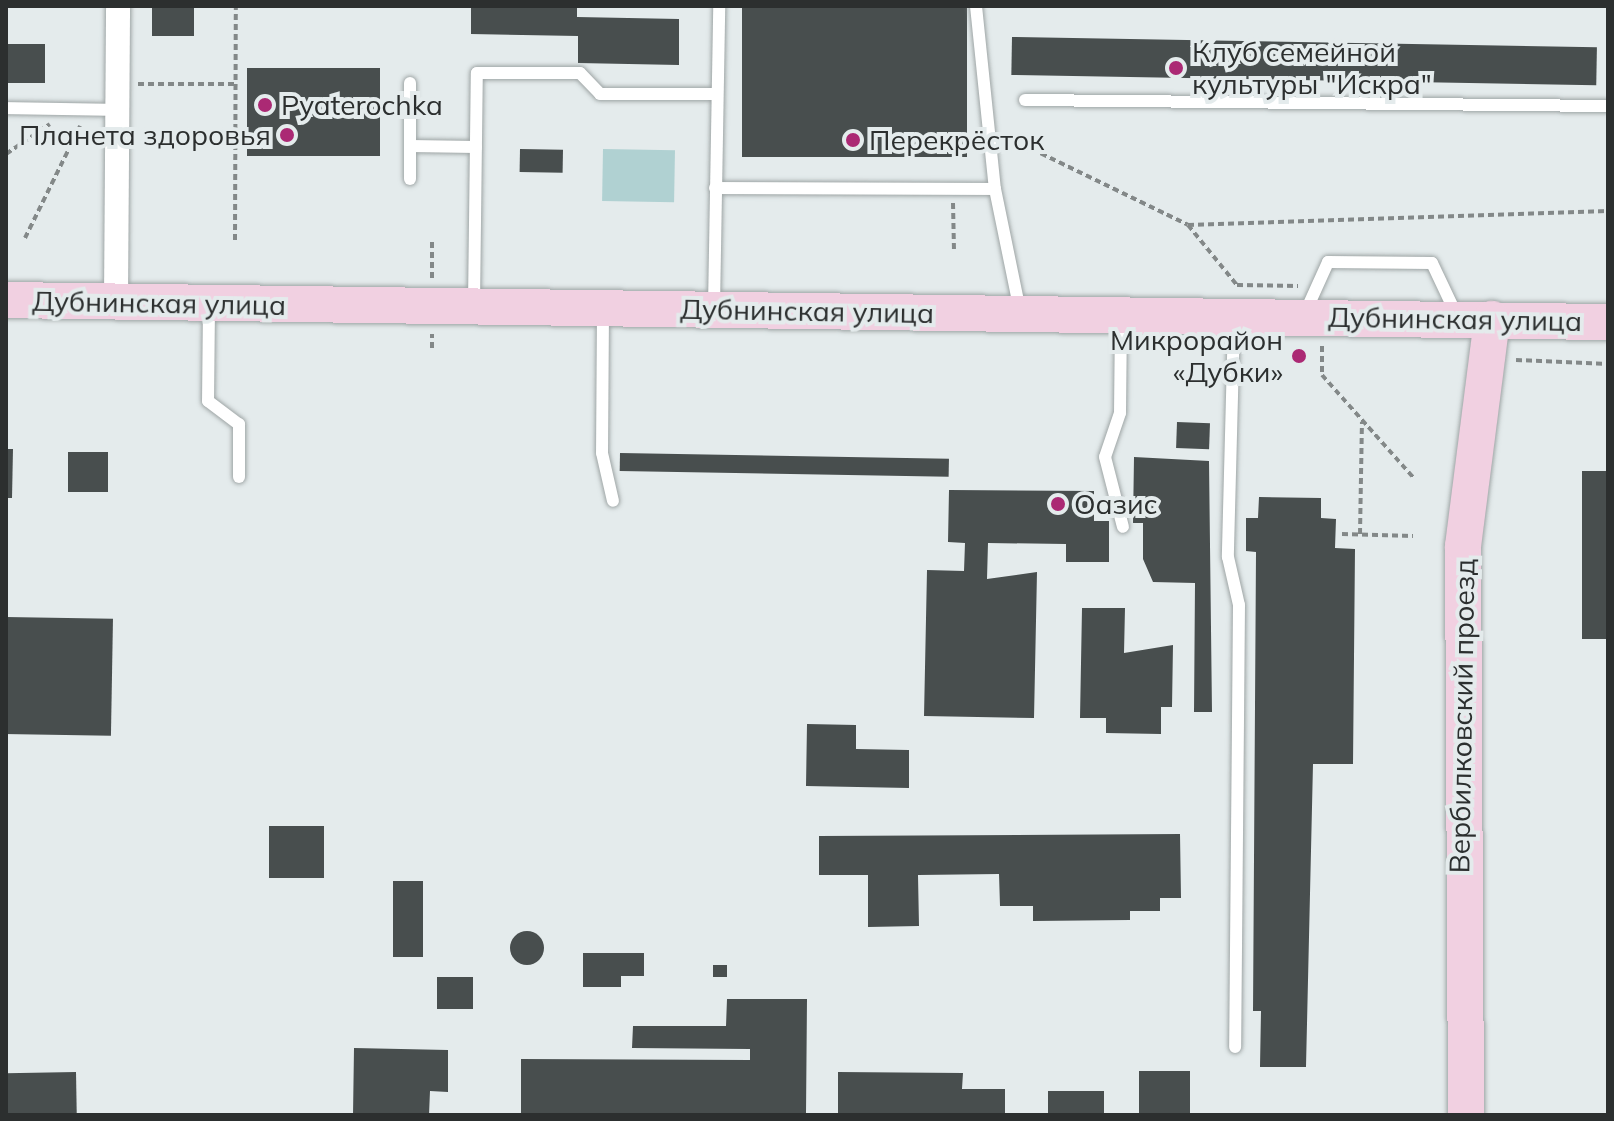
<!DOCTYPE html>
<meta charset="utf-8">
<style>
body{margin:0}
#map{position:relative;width:1614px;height:1121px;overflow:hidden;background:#e4ebec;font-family:Mulish,sans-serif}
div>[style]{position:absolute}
.green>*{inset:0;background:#b0d1d2;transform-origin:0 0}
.building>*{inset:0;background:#484e4e;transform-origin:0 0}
.round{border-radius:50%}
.path>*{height:4px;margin-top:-2px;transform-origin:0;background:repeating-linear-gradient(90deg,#838888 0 6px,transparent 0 10px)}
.roads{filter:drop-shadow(0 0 2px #9ea5a5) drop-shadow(0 0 2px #9ea5a5)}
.lane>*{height:12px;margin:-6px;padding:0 6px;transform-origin:6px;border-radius:6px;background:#fff}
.street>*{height:24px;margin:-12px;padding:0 12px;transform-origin:12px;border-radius:12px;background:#fff}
.secondary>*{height:36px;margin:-18px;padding:0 18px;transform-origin:18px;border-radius:18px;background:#f1d0e1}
.dots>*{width:22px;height:22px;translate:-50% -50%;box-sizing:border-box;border:4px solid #e4ebec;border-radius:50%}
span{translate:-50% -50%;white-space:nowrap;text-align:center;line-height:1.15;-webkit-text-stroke:8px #e4ebec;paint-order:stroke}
.poi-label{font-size:28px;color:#2c2f2f}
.left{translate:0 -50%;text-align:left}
.right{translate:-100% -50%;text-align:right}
.street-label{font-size:28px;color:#2c2f2f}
.frame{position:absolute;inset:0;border:8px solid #2c2f2f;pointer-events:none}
</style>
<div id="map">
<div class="green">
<div style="left:603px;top:149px;width:72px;height:52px;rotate:1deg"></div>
</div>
<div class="building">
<div style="left:152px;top:6px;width:42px;height:30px"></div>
<div style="clip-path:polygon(471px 6px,577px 6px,577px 17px,679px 19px,679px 65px,578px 63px,578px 36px,471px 34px)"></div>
<div style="left:742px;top:6px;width:225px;height:151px"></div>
<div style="left:1012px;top:37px;width:585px;height:38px;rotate:1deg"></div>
<div style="left:6px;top:44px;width:39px;height:39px"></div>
<div style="left:247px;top:68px;width:133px;height:88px"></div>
<div style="left:520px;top:149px;width:43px;height:23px;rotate:1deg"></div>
<div style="left:1177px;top:422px;width:33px;height:26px;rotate:2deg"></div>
<div style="clip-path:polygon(6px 449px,13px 449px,12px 498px,6px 498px)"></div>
<div style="left:68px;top:452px;width:40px;height:40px"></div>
<div style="left:620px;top:453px;width:329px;height:18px;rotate:1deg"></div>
<div style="clip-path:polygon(1134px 457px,1209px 461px,1212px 712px,1194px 712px,1195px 583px,1153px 582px,1143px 559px,1143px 523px,1133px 523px)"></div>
<div style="left:1582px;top:471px;width:26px;height:168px"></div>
<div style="clip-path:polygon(949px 490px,1094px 491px,1094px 521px,1109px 521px,1109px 562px,1066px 562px,1066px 544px,988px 543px,987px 579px,1037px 572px,1034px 718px,924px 716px,927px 570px,964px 571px,965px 543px,948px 542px)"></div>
<div style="clip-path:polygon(1259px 497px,1321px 498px,1321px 518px,1336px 519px,1335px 548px,1355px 549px,1353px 764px,1313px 764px,1306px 1067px,1260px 1067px,1261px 1011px,1253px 1011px,1256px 552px,1246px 551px,1246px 518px,1258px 518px)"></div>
<div style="clip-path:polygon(1082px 608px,1125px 608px,1124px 653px,1173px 645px,1172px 707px,1161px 707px,1161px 734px,1106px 733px,1106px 718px,1080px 718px)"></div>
<div style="left:6px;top:617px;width:107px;height:117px;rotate:1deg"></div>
<div style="clip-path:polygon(807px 724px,856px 725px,856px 749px,909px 750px,909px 788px,806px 786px)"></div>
<div style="left:324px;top:826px;width:52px;height:55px;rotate:90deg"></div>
<div style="clip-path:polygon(1180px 834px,1181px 898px,1160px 898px,1160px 911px,1130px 911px,1130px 920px,1033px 921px,1033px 906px,1000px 906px,999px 874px,918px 875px,919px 926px,868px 927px,868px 875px,819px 875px,819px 836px)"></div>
<div style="left:393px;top:881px;width:30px;height:76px"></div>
<div class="round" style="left:510px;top:931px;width:34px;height:34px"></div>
<div style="clip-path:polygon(583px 953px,644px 953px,644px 976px,621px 976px,621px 987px,583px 987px)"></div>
<div style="left:713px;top:965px;width:14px;height:12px"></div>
<div style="left:437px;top:977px;width:36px;height:32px"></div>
<div style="clip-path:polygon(727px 999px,807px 999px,806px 1115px,521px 1115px,521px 1059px,750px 1060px,750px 1049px,632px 1048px,633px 1026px,726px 1026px)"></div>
<div style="clip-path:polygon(354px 1048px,448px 1050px,448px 1092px,430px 1091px,429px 1115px,353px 1115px)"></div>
<div style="left:1139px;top:1071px;width:51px;height:44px"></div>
<div style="left:76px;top:1072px;width:43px;height:70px;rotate:89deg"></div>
<div style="clip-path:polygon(838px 1072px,963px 1073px,962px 1089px,1005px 1089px,1005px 1115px,838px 1115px)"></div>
<div style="left:1048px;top:1091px;width:56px;height:24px"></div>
</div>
<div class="path">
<div style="left:138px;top:84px;width:98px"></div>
<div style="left:1005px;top:136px;width:203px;rotate:25.9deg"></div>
<div style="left:1188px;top:225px;width:77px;rotate:50.8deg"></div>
<div style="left:1237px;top:285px;width:61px;rotate:0.9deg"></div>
<div style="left:6px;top:154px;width:53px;rotate:-34.3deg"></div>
<div style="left:953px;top:203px;width:46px;rotate:88.8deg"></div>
<div style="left:1188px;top:225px;width:420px;rotate:-1.9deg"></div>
<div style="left:25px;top:238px;width:125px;rotate:-63.8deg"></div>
<div style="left:235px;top:240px;width:234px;rotate:-89.8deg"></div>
<div style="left:432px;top:278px;width:37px;rotate:-90deg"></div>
<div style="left:1322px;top:346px;width:29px;rotate:90deg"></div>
<div style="left:1322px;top:375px;width:137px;rotate:48.3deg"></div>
<div style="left:432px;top:348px;width:14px;rotate:-90deg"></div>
<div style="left:1516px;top:360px;width:92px;rotate:2.5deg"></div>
<div style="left:1342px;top:534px;width:71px;rotate:1.6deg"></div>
<div style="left:1360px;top:534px;width:112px;rotate:-89deg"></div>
</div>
<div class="roads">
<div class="lane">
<div style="left:976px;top:6px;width:184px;rotate:84.1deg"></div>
<div style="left:995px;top:189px;width:125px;rotate:78.4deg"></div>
<div style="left:410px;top:83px;width:63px;rotate:90deg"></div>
<div style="left:410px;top:146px;width:66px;rotate:0.9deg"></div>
<div style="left:1025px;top:100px;width:583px;rotate:0.59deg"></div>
<div style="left:6px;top:108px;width:111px;rotate:1deg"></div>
<div style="left:410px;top:146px;width:33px;rotate:90deg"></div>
<div style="left:715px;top:188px;width:280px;rotate:0.2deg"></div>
<div style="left:474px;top:304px;width:231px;rotate:-89.3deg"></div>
<div style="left:477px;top:73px;width:103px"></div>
<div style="left:580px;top:73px;width:29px;rotate:46deg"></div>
<div style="left:600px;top:94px;width:117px"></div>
<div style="left:209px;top:307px;width:94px;rotate:90.6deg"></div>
<div style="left:208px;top:401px;width:39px;rotate:37deg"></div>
<div style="left:239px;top:424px;width:53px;rotate:90deg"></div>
<div style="left:714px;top:307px;width:301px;rotate:-89deg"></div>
<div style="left:603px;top:312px;width:141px;rotate:90.4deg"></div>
<div style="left:602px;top:453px;width:49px;rotate:77.1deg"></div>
<div style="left:1305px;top:313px;width:56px;rotate:-65.7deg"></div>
<div style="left:1328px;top:262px;width:104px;rotate:0.6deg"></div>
<div style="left:1432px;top:263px;width:59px;rotate:64.7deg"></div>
<div style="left:1121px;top:318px;width:95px;rotate:90.6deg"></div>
<div style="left:1120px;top:413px;width:46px;rotate:108.8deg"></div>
<div style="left:1105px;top:457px;width:72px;rotate:75.6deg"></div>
<div style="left:1234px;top:320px;width:237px;rotate:91.5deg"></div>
<div style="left:1228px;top:557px;width:49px;rotate:77.1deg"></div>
<div style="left:1239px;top:605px;width:442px;rotate:90.5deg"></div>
</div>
<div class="street">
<div style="left:116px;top:301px;width:295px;rotate:-89.6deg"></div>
</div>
<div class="secondary">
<div style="left:6px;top:300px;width:1602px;rotate:0.79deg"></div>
<div style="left:1466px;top:1115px;width:569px;rotate:-90.3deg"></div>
<div style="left:1463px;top:546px;width:229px;rotate:-82.7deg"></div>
</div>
</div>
<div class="dots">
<div style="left:1176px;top:68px;background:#ab2974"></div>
<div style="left:265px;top:105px;background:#ab2974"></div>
<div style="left:287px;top:135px;background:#ab2974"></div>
<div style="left:853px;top:140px;background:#ab2974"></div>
<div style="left:1299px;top:356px;background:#ab2974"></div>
<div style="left:1058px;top:504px;background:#ab2974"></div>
</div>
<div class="poi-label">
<span class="left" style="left:1192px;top:68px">Клуб семейной<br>культуры "Искра"</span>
<span class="left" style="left:281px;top:105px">Pyaterochka</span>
<span class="right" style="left:271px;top:135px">Планета здоровья</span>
<span class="left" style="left:869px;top:140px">Перекрёсток</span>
<span class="right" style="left:1283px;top:356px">Микрорайон<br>«Дубки»</span>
<span class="left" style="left:1074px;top:504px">Оазис</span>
</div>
<div class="street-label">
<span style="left:159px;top:303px;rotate:1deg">Дубнинская улица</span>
<span style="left:807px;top:311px;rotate:1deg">Дубнинская улица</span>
<span style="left:1455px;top:319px;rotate:1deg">Дубнинская улица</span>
<span style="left:1462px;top:716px;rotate:-89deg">Вербилковский проезд</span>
</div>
<div class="frame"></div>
</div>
